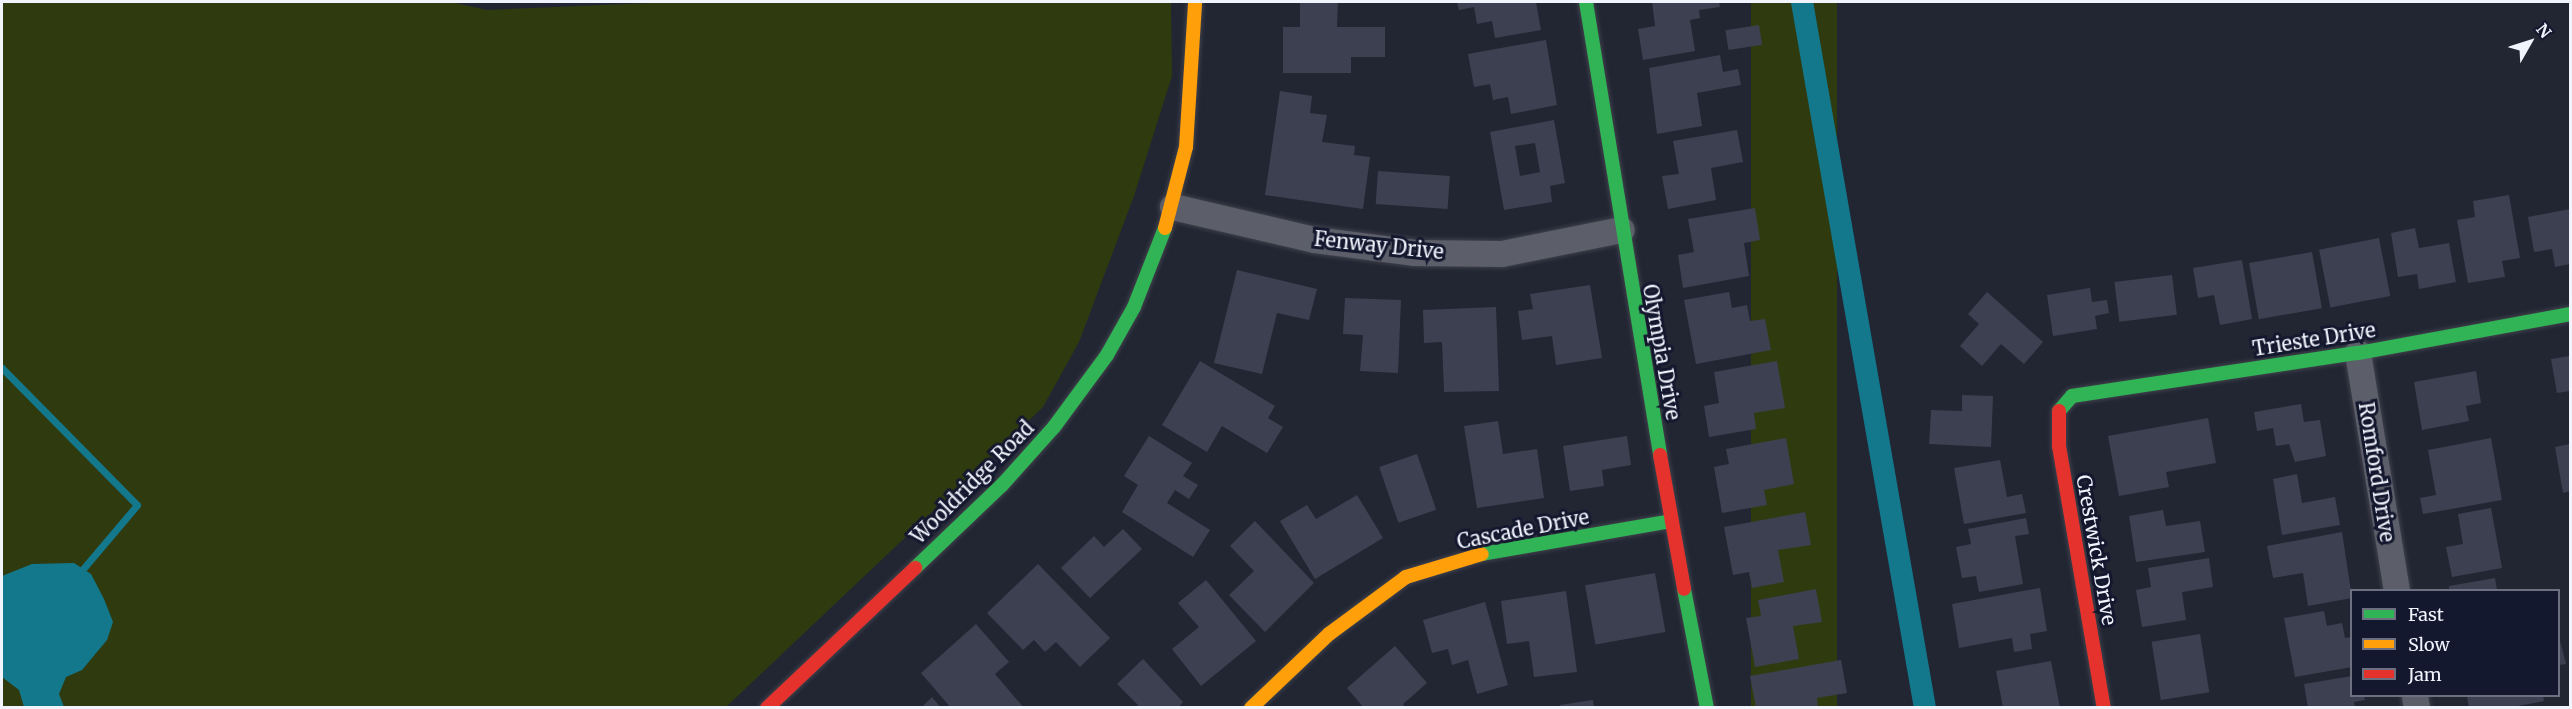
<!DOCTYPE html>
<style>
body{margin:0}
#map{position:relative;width:2572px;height:709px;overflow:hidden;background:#222633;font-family:Merriweather,serif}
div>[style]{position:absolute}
.green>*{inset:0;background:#2f3a0f;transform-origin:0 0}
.water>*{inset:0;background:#13788c}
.stream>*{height:7px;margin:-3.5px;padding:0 3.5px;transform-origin:3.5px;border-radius:3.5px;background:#13788c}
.canal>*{height:22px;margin:-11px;padding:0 11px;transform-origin:11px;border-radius:11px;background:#13788c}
.building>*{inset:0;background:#3d4050;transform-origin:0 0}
.roads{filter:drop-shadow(0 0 2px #3f414b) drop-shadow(0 0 2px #3f414b)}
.street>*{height:26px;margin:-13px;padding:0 13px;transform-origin:13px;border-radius:13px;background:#5c5f69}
.fast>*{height:14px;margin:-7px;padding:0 7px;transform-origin:7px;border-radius:7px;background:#30b455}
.slow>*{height:14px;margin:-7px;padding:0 7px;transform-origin:7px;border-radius:7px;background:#ff9f0a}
.jam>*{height:14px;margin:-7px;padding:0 7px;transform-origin:7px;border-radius:7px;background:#e5322d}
span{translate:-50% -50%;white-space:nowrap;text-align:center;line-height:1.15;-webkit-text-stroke:6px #13182e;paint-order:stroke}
.street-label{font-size:20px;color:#f1f4fd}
.frame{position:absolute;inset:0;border:3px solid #f1f4fd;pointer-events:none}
.legend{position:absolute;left:2350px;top:589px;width:210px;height:108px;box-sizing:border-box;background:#13182e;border:2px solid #6c7081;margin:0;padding:8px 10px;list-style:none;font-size:18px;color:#f1f4fd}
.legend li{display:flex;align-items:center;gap:12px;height:30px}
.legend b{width:30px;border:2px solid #6c7081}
.north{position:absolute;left:2500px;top:12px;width:60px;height:60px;-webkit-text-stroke:4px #13182e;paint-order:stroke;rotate:51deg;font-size:16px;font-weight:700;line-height:24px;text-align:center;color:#f1f4fd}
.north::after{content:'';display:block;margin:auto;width:21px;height:27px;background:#f1f4fd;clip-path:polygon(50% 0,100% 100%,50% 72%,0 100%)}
</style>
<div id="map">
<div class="green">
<div style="clip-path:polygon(2px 2px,450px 2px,487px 10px,673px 2px,1171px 2px,1172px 76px,1134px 196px,1079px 342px,1043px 407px,726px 707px,2px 707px)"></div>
<div style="left:1751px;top:2px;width:86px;height:717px"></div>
</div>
<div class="water">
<div style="clip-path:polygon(74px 563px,91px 574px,104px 599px,113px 622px,107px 640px,82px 670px,66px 677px,59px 694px,64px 707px,24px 707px,19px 690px,2px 677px,2px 576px,32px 564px)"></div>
</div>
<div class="stream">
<div style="left:2px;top:368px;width:192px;rotate:45.4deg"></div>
<div style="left:137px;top:505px;width:93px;rotate:130.2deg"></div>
</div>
<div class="canal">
<div style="left:1802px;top:2px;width:717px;rotate:80.12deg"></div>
</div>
<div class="building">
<div style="clip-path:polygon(1300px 2px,1338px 2px,1337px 27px,1385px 27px,1385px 57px,1351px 57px,1351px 73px,1283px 73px,1283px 27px,1300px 27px)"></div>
<div style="clip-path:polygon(1457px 2px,1536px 2px,1541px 30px,1495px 38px,1492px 21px,1477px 24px,1474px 7px,1459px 10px)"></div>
<div style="clip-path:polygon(1652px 2px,1719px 2px,1720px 7px,1699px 10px,1700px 18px,1690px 20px,1695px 51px,1643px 60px,1638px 29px,1655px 26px)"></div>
<div style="left:1759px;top:25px;width:20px;height:34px;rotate:81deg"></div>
<div style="clip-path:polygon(1546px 40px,1557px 105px,1511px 114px,1508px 97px,1493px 100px,1490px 84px,1474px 87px,1468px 54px)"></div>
<div style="clip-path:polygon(1720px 55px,1723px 72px,1738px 69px,1741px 85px,1697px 93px,1702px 126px,1657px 134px,1649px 68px)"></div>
<div style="clip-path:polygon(1280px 91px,1312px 96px,1310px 113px,1327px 115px,1322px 142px,1355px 146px,1354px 155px,1370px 157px,1363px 209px,1265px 195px)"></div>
<div style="clip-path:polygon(evenodd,1554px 120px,1565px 183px,1550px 186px,1552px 202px,1504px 210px,1490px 132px,1554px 120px,1535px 143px,1540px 172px,1520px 176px,1515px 146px,1535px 143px)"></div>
<div style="clip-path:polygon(1737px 130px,1743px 162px,1711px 168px,1716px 200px,1668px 209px,1662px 176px,1679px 174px,1673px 141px)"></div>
<div style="left:1378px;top:171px;width:72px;height:33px;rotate:4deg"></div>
<div style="clip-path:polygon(2509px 195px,2520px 258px,2502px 261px,2505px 277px,2468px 283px,2457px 220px,2475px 217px,2473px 201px)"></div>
<div style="clip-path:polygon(1755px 208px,1760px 240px,1744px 243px,1749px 276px,1683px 288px,1678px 255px,1694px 252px,1688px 219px)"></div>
<div style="clip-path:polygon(2570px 209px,2570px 264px,2555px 267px,2552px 249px,2534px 252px,2528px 217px)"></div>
<div style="clip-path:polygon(2415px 228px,2419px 248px,2449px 243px,2456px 282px,2419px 289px,2417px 274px,2398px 277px,2391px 233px)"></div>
<div style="left:2379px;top:238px;width:59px;height:61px;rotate:79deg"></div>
<div style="left:2312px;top:252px;width:57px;height:64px;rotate:80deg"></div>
<div style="clip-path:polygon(2242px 260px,2252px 319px,2220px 325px,2214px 295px,2198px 298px,2193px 268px)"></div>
<div style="clip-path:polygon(1237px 270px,1317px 289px,1309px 320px,1277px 313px,1262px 374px,1214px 363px)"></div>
<div style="left:2172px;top:275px;width:40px;height:58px;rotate:83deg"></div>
<div style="clip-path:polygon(1590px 285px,1602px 358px,1556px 365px,1552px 336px,1522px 340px,1518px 311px,1533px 309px,1530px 294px)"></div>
<div style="clip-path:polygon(2090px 288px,2092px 302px,2107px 300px,2109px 313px,2095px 316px,2097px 329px,2053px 336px,2047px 295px)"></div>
<div style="clip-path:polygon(1729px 292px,1732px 308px,1747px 305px,1750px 321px,1765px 319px,1771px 350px,1696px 364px,1684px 300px)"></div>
<div style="clip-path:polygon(1987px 292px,2043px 342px,2024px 364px,2001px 344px,1982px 366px,1960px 346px,1979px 324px,1968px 314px)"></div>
<div style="clip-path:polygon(1345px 298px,1401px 300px,1398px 373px,1360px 371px,1363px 335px,1343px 334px)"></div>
<div style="clip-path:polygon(1496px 307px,1499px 391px,1444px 392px,1442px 342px,1424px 343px,1423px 310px)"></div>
<div style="clip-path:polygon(2570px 356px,2570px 391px,2557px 393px,2551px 359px)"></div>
<div style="clip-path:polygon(1200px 361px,1275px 406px,1268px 418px,1283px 427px,1267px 453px,1222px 426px,1207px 452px,1162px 425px)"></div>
<div style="clip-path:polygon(1777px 361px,1785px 408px,1754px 413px,1756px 429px,1709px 437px,1704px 406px,1719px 403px,1714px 372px)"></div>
<div style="clip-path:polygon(2476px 371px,2481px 403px,2466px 406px,2469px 421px,2422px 430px,2414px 382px)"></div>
<div style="clip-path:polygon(1962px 395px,1993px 396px,1991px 447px,1929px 444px,1931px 410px,1962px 411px)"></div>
<div style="clip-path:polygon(2301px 404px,2304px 422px,2320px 420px,2326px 456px,2295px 462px,2289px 444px,2276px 446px,2273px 428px,2257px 431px,2254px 412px)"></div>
<div style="clip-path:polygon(2208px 418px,2216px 463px,2166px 472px,2169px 487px,2119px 496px,2108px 436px)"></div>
<div style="clip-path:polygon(1498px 421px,1503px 454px,1537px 449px,1544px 498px,1477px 508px,1464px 426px)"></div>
<div style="clip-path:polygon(1149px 436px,1192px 463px,1183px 476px,1198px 485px,1189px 499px,1175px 490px,1167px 503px,1210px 530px,1193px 557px,1122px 512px,1138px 485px,1124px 476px)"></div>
<div style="clip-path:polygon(1627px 436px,1631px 465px,1602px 470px,1604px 486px,1570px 491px,1563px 446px)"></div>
<div style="clip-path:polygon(1786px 438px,1794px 484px,1764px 490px,1767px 505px,1722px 513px,1714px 467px,1729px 464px,1726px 449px)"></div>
<div style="clip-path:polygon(2491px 438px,2502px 500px,2423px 514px,2420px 498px,2436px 495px,2428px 450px)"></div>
<div style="clip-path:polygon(2570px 444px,2570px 491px,2563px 493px,2555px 447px)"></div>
<div style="left:1417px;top:454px;width:59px;height:40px;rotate:71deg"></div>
<div style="clip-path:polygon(2000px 460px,2007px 497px,2022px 494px,2026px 513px,1964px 524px,1954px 468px)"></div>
<div style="clip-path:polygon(2297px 474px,2302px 503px,2335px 497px,2340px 525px,2282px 535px,2273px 479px)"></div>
<div style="clip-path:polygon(1357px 495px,1383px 538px,1315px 579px,1280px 521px,1307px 505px,1316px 519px)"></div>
<div style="clip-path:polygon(2491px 508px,2502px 568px,2452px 577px,2446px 547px,2463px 544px,2458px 514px)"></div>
<div style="clip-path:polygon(2163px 510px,2166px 526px,2200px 521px,2205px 552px,2136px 562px,2129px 516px)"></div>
<div style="clip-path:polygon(1805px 512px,1811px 545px,1778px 550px,1784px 582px,1752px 588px,1749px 572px,1733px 575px,1724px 527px)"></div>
<div style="clip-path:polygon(2026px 518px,2029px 534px,2015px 536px,2023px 584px,1979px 592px,1976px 576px,1962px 578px,1956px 547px,1971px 544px,1968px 529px)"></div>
<div style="clip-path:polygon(1255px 521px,1314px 583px,1265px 632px,1229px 595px,1254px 571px,1230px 546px)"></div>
<div style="clip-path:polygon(1123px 529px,1142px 549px,1090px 598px,1061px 568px,1094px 536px,1104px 547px)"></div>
<div style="clip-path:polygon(2342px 532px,2352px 598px,2308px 606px,2303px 573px,2273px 578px,2267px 546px)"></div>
<div style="clip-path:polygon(2209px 558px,2213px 587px,2182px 592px,2186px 620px,2142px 627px,2136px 590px,2151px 587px,2148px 568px)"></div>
<div style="clip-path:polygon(1038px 564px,1110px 638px,1080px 667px,1056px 642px,1045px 652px,1034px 640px,1023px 650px,987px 613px)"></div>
<div style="left:1655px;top:573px;width:60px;height:71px;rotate:80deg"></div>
<div style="clip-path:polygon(2495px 578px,2497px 590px,2449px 590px,2449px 586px)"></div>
<div style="clip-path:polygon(1206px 580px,1256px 641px,1201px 686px,1172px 649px,1199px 627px,1178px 603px)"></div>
<div style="clip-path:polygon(2040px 588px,2047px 631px,2030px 634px,2032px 649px,2014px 652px,2012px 638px,1959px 648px,1952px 604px)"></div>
<div style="clip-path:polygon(1816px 589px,1822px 622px,1793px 626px,1799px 659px,1755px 667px,1746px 618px,1761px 616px,1758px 600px)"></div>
<div style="clip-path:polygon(1566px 591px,1577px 672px,1534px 677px,1529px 641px,1507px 644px,1501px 601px)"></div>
<div style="clip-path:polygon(1485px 602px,1508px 685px,1477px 694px,1468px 660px,1452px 665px,1448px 649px,1432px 653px,1423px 620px)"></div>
<div style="clip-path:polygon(2324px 611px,2327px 626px,2342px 623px,2345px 638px,2352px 637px,2352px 667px,2295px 677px,2284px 618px)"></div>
<div style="clip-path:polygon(976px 624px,1009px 662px,995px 674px,1024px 708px,951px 708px,921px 673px)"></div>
<div style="clip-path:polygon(2558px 633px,2566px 664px,2558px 665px)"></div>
<div style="left:2200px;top:634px;width:59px;height:49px;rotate:81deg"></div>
<div style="clip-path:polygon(1395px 646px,1427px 683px,1403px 704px,1406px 708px,1364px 708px,1347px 688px)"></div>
<div style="clip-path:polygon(1143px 659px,1183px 702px,1178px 708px,1135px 708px,1138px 705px,1117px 684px)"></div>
<div style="clip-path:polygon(1841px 660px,1847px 693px,1817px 698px,1818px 708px,1756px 708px,1750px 676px)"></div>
<div style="clip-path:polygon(2051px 661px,2060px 708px,2003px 708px,1996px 671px)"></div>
<div style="clip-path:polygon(2352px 676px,2352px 696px,2364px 696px,2365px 700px,2354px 702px,2355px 708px,2308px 708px,2304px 684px)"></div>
<div style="clip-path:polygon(2467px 696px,2543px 696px,2544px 701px,2507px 708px,2469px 708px)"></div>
<div style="clip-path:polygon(932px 697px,941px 708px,921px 708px)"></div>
<div style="clip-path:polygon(1593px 700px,1594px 708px,1561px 708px,1560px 705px)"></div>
</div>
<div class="roads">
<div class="street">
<div style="left:1173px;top:207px;width:146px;rotate:13.1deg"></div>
<div style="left:1315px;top:240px;width:101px;rotate:7.4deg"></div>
<div style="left:1415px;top:253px;width:87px;rotate:0.7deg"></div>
<div style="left:1502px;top:254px;width:122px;rotate:-11.3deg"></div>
<div style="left:2358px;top:353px;width:240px;rotate:80.7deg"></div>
<div style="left:2415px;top:696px;width:12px;rotate:81deg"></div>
</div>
<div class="fast">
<div style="left:1586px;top:2px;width:459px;rotate:80.7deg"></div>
<div style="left:2059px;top:411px;width:20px;rotate:-49deg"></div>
<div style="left:2072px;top:396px;width:289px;rotate:-8.6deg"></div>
<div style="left:2358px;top:353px;width:216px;rotate:-10.4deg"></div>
<div style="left:1482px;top:554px;width:192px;rotate:-9.9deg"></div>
<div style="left:915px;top:568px;width:120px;rotate:-43.7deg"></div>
<div style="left:1002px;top:485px;width:78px;rotate:-48.1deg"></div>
<div style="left:1054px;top:427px;width:89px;rotate:-53.6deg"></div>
<div style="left:1107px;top:355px;width:55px;rotate:-60.6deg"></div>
<div style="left:1134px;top:307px;width:85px;rotate:-68.6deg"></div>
<div style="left:1684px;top:589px;width:121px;rotate:79.1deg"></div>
</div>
<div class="slow">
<div style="left:1165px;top:228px;width:84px;rotate:-75.5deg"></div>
<div style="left:1186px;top:147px;width:145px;rotate:-86.4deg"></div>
<div style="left:1251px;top:708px;width:108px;rotate:-43.5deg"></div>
<div style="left:1329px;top:634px;width:96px;rotate:-36.5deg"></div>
<div style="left:1406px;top:577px;width:79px;rotate:-16.8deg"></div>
</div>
<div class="jam">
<div style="left:2059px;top:411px;width:35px;rotate:90deg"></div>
<div style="left:2059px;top:446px;width:266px;rotate:80.3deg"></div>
<div style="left:1660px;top:455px;width:136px;rotate:79.8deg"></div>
<div style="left:767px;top:708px;width:204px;rotate:-43.4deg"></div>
</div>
</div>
<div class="street-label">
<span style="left:1379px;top:245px;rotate:6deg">Fenway Drive</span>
<span style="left:2314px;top:339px;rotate:-9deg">Trieste Drive</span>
<span style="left:1662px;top:352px;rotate:80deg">Olympia Drive</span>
<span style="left:2377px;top:472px;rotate:81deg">Romford Drive</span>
<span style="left:972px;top:482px;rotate:-45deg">Wooldridge Road</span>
<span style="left:1523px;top:529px;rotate:-11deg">Cascade Drive</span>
<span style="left:2097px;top:550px;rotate:80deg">Crestwick Drive</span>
</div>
<div class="frame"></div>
<ul class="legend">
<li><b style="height:8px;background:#30b455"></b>Fast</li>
<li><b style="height:8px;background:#ff9f0a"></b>Slow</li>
<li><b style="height:8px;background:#e5322d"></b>Jam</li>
</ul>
<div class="north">N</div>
</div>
